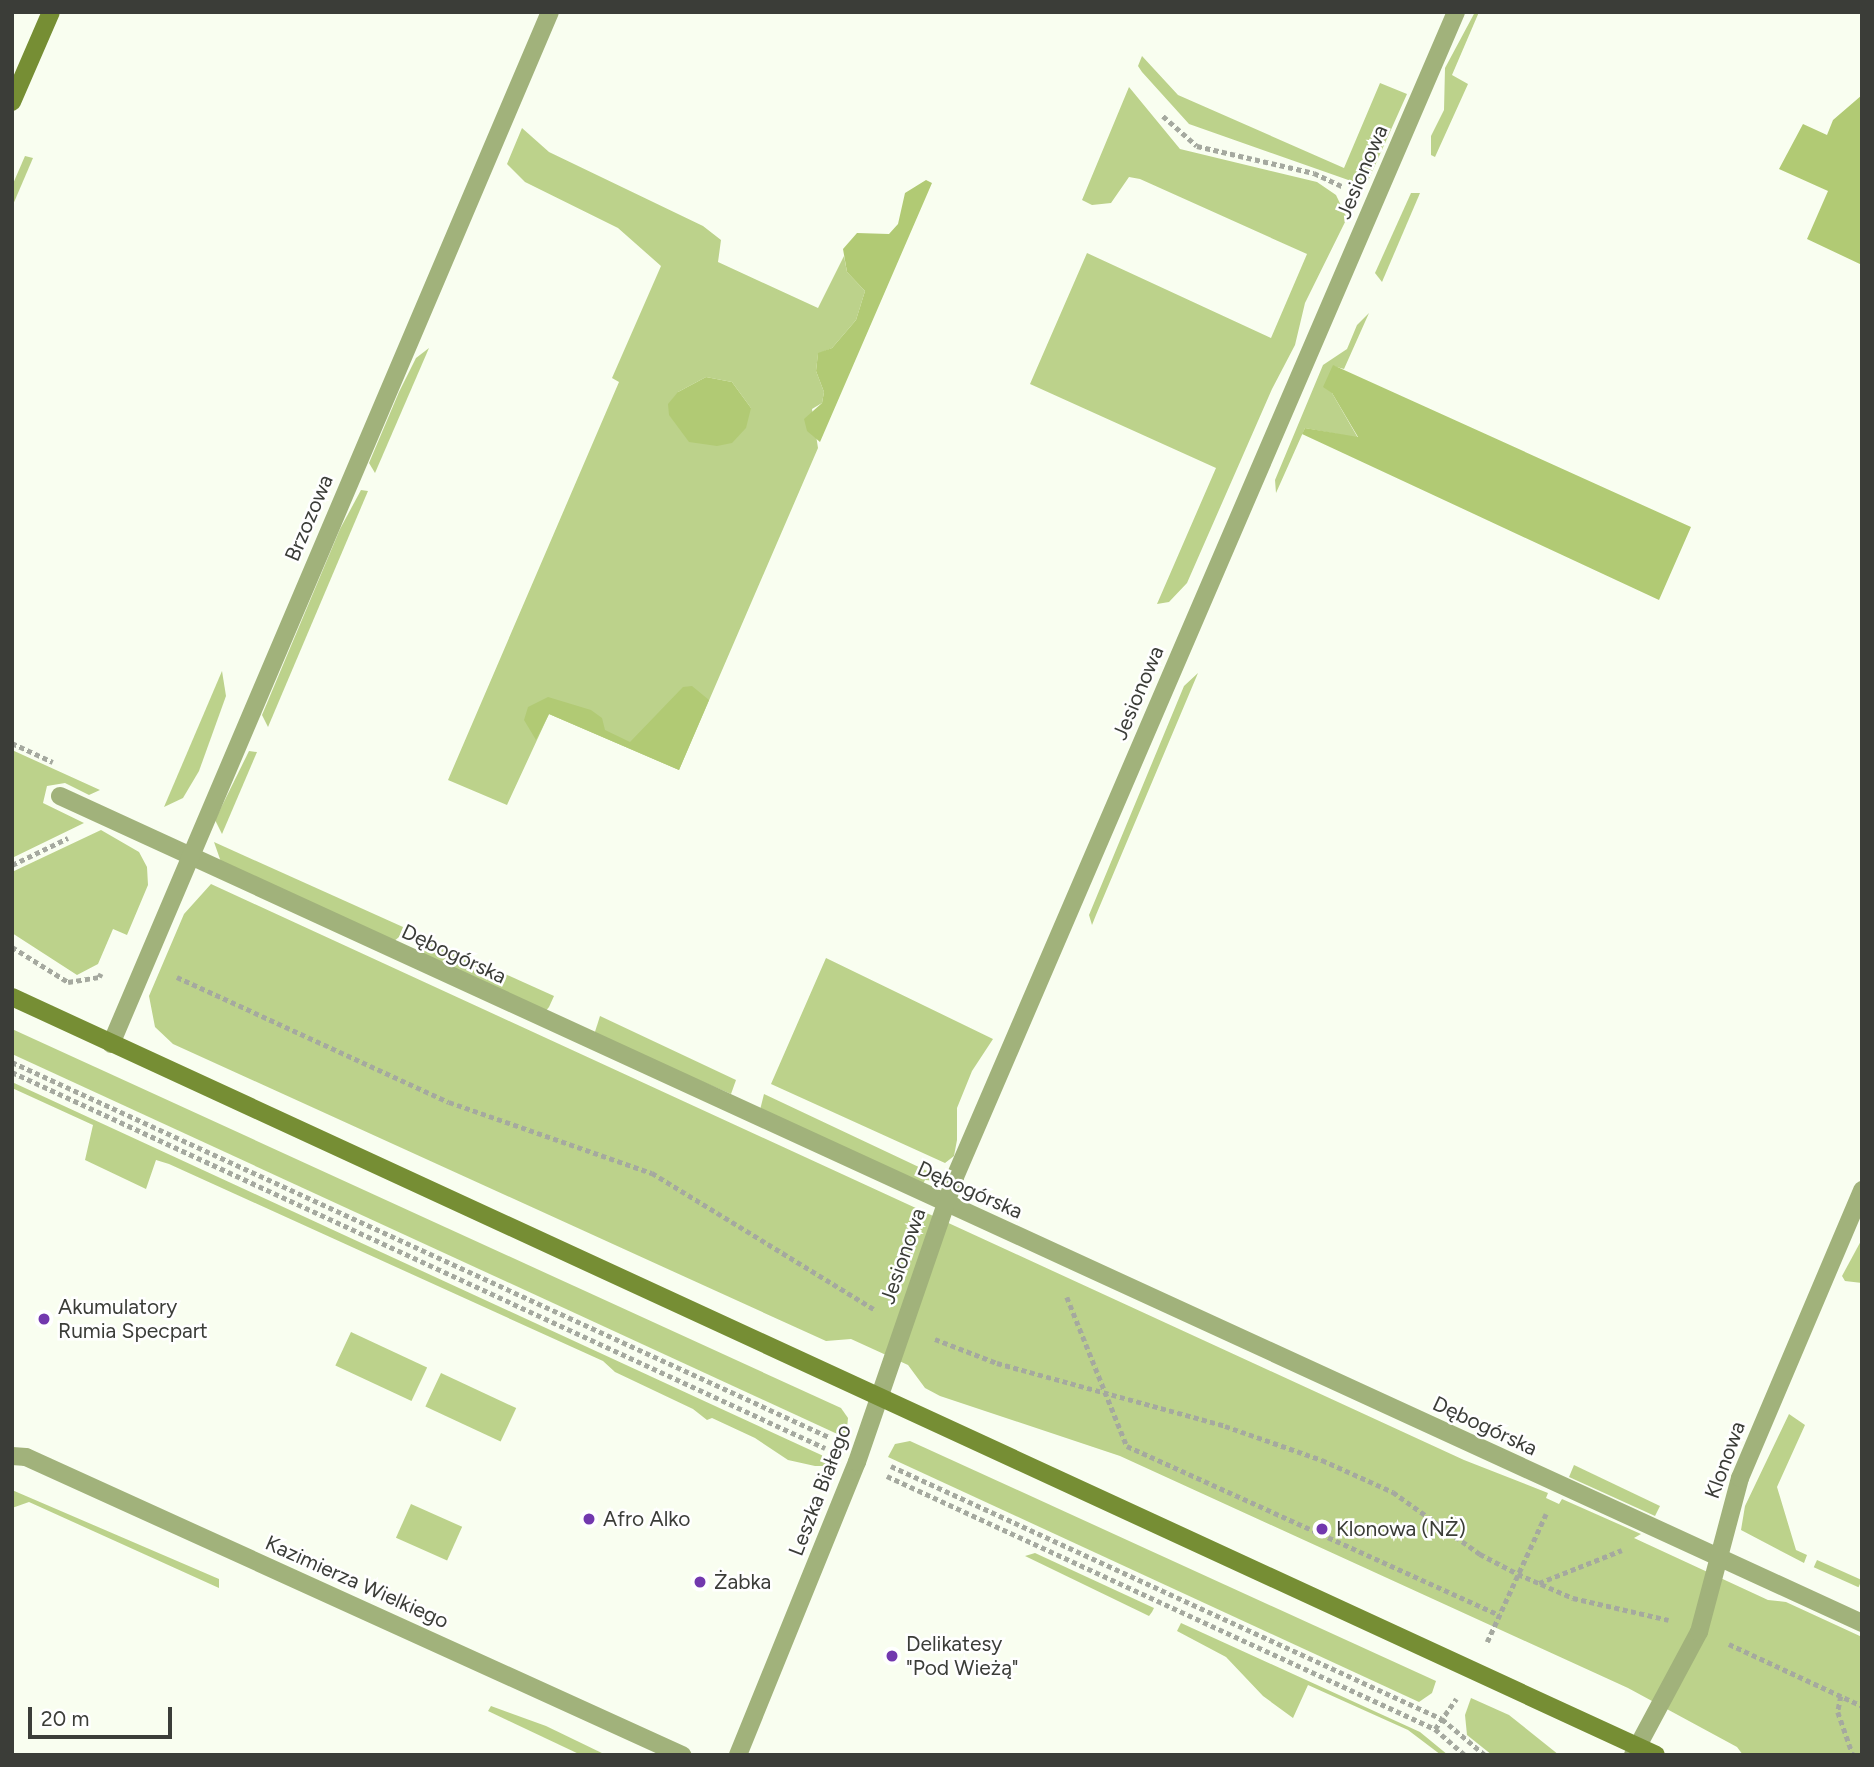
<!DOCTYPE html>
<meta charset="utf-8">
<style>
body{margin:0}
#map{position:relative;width:1874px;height:1767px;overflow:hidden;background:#f9fef0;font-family:Figtree,sans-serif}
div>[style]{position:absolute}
.green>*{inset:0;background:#bcd28b;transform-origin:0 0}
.forest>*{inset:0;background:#b1ca74}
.path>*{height:4.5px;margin-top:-2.25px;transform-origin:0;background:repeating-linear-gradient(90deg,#a5a99f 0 5px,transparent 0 8.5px)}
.street>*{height:18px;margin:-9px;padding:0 9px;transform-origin:9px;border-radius:9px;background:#a1b27b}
.secondary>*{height:18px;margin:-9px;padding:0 9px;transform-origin:9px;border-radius:9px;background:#768e34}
.dots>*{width:19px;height:19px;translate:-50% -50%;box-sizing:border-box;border:4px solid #fff;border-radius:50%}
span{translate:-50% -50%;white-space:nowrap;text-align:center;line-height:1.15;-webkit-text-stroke:5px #fff;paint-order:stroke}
.street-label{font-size:21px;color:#3b3d38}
.poi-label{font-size:21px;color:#3b3d38}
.left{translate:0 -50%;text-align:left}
.frame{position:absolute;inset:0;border:14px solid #3b3d38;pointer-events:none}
.scale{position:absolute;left:28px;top:1707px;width:144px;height:32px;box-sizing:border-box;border:4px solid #3b3d38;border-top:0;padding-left:9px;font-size:21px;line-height:24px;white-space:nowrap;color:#3b3d38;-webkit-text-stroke:5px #fff;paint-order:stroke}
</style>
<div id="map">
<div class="green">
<div style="clip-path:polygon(1475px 12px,1479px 12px,1452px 75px,1468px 84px,1435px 157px,1431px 155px,1431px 136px,1444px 110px,1445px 68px)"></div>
<div style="clip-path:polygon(1142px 56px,1178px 95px,1344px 168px,1380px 83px,1407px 94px,1368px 181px,1354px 182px,1189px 124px,1142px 72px,1138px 66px)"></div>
<div style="clip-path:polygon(1129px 87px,1180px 149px,1317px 182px,1336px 195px,1347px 218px,1305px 303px,1295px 345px,1272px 389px,1187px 583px,1169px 602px,1157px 604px,1216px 468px,1030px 384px,1087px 253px,1271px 338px,1307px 254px,1140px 179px,1129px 177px,1111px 203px,1092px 205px,1082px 200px)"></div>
<div style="clip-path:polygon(evenodd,522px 128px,549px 152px,703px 226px,721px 240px,718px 262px,818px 308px,844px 256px,847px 272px,865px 291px,856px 320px,832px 348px,818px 354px,816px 371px,824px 392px,822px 403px,812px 409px,818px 448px,679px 770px,549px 714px,507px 805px,448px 780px,619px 382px,612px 378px,661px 266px,618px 228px,525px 182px,507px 164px,522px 128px,706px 377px,732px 382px,751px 408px,678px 392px,706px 377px)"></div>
<div style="clip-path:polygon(25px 156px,33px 158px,12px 207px,12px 186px)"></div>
<div style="clip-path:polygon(1411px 193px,1420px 193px,1382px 282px,1375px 273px)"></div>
<div style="clip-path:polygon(1369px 313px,1344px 369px,1333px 366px,1332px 393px,1358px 438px,1305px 428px,1276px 493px,1275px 480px,1323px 365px,1347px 349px,1357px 325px)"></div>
<div style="clip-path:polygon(429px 348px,375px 473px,369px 463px,399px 392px,416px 358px)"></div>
<div style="clip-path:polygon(361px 490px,368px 491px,268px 727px,262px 715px,340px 529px)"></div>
<div style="clip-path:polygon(222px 671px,226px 696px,199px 771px,183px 798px,164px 807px)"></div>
<div style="clip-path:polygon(1198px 673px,1096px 915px,1092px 925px,1089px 915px,1184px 686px)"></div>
<div style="clip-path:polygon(12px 750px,100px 790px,89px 795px,65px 783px,47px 786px,43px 803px,84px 823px,12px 858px)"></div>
<div style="clip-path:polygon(249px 751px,257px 752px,222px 834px,215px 820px)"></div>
<div style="clip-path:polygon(101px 830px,139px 852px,147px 867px,148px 885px,127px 935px,113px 929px,98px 964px,77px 975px,12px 933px,12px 872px)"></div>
<div style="clip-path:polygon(214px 842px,403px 927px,399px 937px,393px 942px,221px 862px)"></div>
<div style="clip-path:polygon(211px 884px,1464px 1460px,1548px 1493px,1546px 1498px,1559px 1504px,1562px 1499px,1641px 1534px,1634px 1538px,1768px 1600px,1786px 1602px,1862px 1637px,1862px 1755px,1743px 1755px,1737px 1747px,1628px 1688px,1120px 1456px,940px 1396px,925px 1388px,908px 1365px,851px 1339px,826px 1341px,173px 1044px,155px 1027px,149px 996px,184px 914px)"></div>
<div style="clip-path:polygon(421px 936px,554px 996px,549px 1007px,545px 1012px,417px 952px)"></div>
<div style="clip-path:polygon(826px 958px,993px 1039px,972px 1071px,957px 1108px,957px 1140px,954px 1156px,945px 1163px,771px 1084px)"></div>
<div style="clip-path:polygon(600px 1016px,736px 1080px,731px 1094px,594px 1035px)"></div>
<div style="clip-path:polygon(12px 1029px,841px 1408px,848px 1418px,846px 1438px,12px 1054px)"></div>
<div style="clip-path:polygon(12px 1082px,689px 1394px,830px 1459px,826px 1466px,815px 1466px,788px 1460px,755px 1438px,712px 1418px,707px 1420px,693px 1409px,615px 1372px,603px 1361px,169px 1164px,156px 1160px,146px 1189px,85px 1160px,93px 1125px,12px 1088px)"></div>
<div style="clip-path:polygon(764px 1094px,940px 1177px,938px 1181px,925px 1180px,923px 1184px,760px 1110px)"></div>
<div style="clip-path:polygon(1862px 1239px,1862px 1283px,1845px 1281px,1842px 1276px)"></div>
<div style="left:351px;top:1332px;width:84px;height:37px;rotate:25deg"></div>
<div style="left:441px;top:1373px;width:83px;height:37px;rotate:25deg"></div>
<div style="clip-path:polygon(1789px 1414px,1805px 1425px,1777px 1487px,1796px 1550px,1807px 1555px,1804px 1563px,1741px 1530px,1745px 1506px)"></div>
<div style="clip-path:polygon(910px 1441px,1436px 1681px,1432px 1693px,1419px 1702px,888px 1457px,895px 1444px)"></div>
<div style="clip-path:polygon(1574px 1465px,1660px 1506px,1655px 1516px,1569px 1477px)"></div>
<div style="clip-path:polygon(12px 1490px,219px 1579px,219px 1588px,29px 1502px,12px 1508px)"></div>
<div style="left:411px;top:1504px;width:56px;height:37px;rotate:24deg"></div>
<div style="clip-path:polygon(1035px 1553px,1154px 1608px,1152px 1612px,1149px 1616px,1025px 1556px)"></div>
<div style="left:1817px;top:1560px;width:49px;height:8px;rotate:24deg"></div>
<div style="clip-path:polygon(1181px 1623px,1420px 1732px,1448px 1755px,1441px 1755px,1408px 1730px,1308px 1685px,1293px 1718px,1263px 1696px,1226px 1657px,1177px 1631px)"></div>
<div style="clip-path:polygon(1471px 1698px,1509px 1715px,1559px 1755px,1492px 1755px,1467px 1735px,1465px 1715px)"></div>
<div style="clip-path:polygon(491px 1706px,546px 1726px,606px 1755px,581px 1755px,488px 1711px)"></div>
</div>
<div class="forest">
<div style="clip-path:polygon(1862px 95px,1862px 265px,1807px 239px,1828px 191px,1779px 169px,1803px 124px,1827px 135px,1833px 120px)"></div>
<div style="clip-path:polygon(926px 180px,932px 183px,820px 442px,807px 431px,804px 419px,822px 403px,824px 392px,816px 371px,818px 353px,832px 348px,856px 320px,865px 291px,847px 272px,843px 249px,857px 233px,889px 234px,898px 224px,905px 193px)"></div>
<div style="clip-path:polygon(1333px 365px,1691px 527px,1659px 600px,1302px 434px,1305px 428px,1358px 437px,1332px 393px,1323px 387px)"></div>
<div style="clip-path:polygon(706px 377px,732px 382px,751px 408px,746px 428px,732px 443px,717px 446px,689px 442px,669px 415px,668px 404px,678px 392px)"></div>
<div style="clip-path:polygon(692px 686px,709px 700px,679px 770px,549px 714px,536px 740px,524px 720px,528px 707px,548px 697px,591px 710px,602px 718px,605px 730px,630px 742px,683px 687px)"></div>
</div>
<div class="path">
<div style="left:1163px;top:116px;width:45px;rotate:41.4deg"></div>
<div style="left:1197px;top:146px;width:120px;rotate:13deg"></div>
<div style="left:1314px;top:173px;width:33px;rotate:25deg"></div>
<div style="left:12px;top:743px;width:45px;rotate:24.9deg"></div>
<div style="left:12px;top:865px;width:62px;rotate:-25.7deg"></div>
<div style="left:12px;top:947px;width:66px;rotate:32deg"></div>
<div style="left:68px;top:982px;width:31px;rotate:-9deg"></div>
<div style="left:99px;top:977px;width:4px;rotate:-63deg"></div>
<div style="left:177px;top:977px;width:299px;rotate:24.7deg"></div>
<div style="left:449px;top:1102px;width:215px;rotate:19.3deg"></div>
<div style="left:652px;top:1173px;width:260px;rotate:31.5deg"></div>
<div style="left:12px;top:1062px;width:899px;rotate:24.65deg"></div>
<div style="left:12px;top:1072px;width:896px;rotate:24.82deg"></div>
<div style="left:1067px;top:1297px;width:161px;rotate:68.1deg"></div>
<div style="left:1127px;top:1446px;width:409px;rotate:24.4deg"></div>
<div style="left:935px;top:1339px;width:66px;rotate:21.2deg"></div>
<div style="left:997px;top:1363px;width:237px;rotate:15.4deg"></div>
<div style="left:1225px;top:1426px;width:103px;rotate:19.3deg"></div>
<div style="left:1322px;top:1460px;width:78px;rotate:24.3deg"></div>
<div style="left:1393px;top:1492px;width:107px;rotate:35.5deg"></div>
<div style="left:1480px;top:1554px;width:43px;rotate:27.8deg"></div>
<div style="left:1518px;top:1574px;width:60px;rotate:23.6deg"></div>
<div style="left:1573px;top:1598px;width:98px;rotate:12.9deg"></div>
<div style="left:891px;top:1466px;width:606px;rotate:24.66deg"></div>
<div style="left:1442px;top:1719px;width:56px;rotate:39.9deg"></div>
<div style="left:887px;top:1476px;width:604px;rotate:24.78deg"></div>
<div style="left:1435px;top:1729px;width:40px;rotate:41deg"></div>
<div style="left:1539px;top:1583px;width:89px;rotate:-21.7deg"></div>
<div style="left:1487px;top:1642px;width:141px;rotate:-65.3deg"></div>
<div style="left:1729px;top:1644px;width:147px;rotate:25deg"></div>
<div style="left:1841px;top:1696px;width:16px;rotate:101deg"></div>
<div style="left:1838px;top:1712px;width:46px;rotate:70.8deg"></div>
<div style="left:1435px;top:1729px;width:37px;rotate:-55deg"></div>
</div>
<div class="street">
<div style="left:60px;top:796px;width:1983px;rotate:24.65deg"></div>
<div style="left:111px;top:1044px;width:1121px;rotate:-66.96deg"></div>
<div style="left:12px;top:1456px;width:14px;rotate:4deg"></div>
<div style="left:26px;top:1457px;width:721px;rotate:24.43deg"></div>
<div style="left:738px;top:1755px;width:316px;rotate:-67.9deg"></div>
<div style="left:857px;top:1462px;width:301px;rotate:-71deg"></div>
<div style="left:955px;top:1177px;width:1268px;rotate:-66.73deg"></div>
<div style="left:1633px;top:1755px;width:140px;rotate:-61.8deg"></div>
<div style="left:1699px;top:1632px;width:159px;rotate:-75.1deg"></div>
<div style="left:1740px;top:1478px;width:313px;rotate:-67deg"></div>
</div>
<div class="secondary">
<div style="left:12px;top:102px;width:98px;rotate:-66.6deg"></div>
<div style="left:12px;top:997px;width:1810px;rotate:24.75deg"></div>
</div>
<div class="dots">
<div style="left:44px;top:1319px;background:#7238ae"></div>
<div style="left:589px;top:1519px;background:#7238ae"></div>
<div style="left:1322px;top:1529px;background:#7238ae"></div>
<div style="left:700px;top:1582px;background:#7238ae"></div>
<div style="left:892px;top:1656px;background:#7238ae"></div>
</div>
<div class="street-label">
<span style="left:1362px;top:172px;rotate:-67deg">Jesionowa</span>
<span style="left:309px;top:518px;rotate:-67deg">Brzozowa</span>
<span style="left:1138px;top:693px;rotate:-67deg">Jesionowa</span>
<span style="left:454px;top:954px;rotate:25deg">Dębogórska</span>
<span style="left:970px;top:1190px;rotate:24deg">Dębogórska</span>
<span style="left:903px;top:1256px;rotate:-71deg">Jesionowa</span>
<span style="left:1485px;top:1426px;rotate:25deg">Dębogórska</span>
<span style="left:1725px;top:1460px;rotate:-70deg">Klonowa</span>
<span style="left:820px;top:1490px;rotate:-69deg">Leszka Białego</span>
<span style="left:357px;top:1582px;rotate:24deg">Kazimierza Wielkiego</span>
</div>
<div class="poi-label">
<span class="left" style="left:58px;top:1319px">Akumulatory<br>Rumia Specpart</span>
<span class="left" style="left:603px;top:1519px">Afro Alko</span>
<span class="left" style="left:1336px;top:1529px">Klonowa (NŻ)</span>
<span class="left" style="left:714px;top:1582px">Żabka</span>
<span class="left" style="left:906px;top:1656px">Delikatesy<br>"Pod Wieżą"</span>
</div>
<div class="frame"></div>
<div class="scale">20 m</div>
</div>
